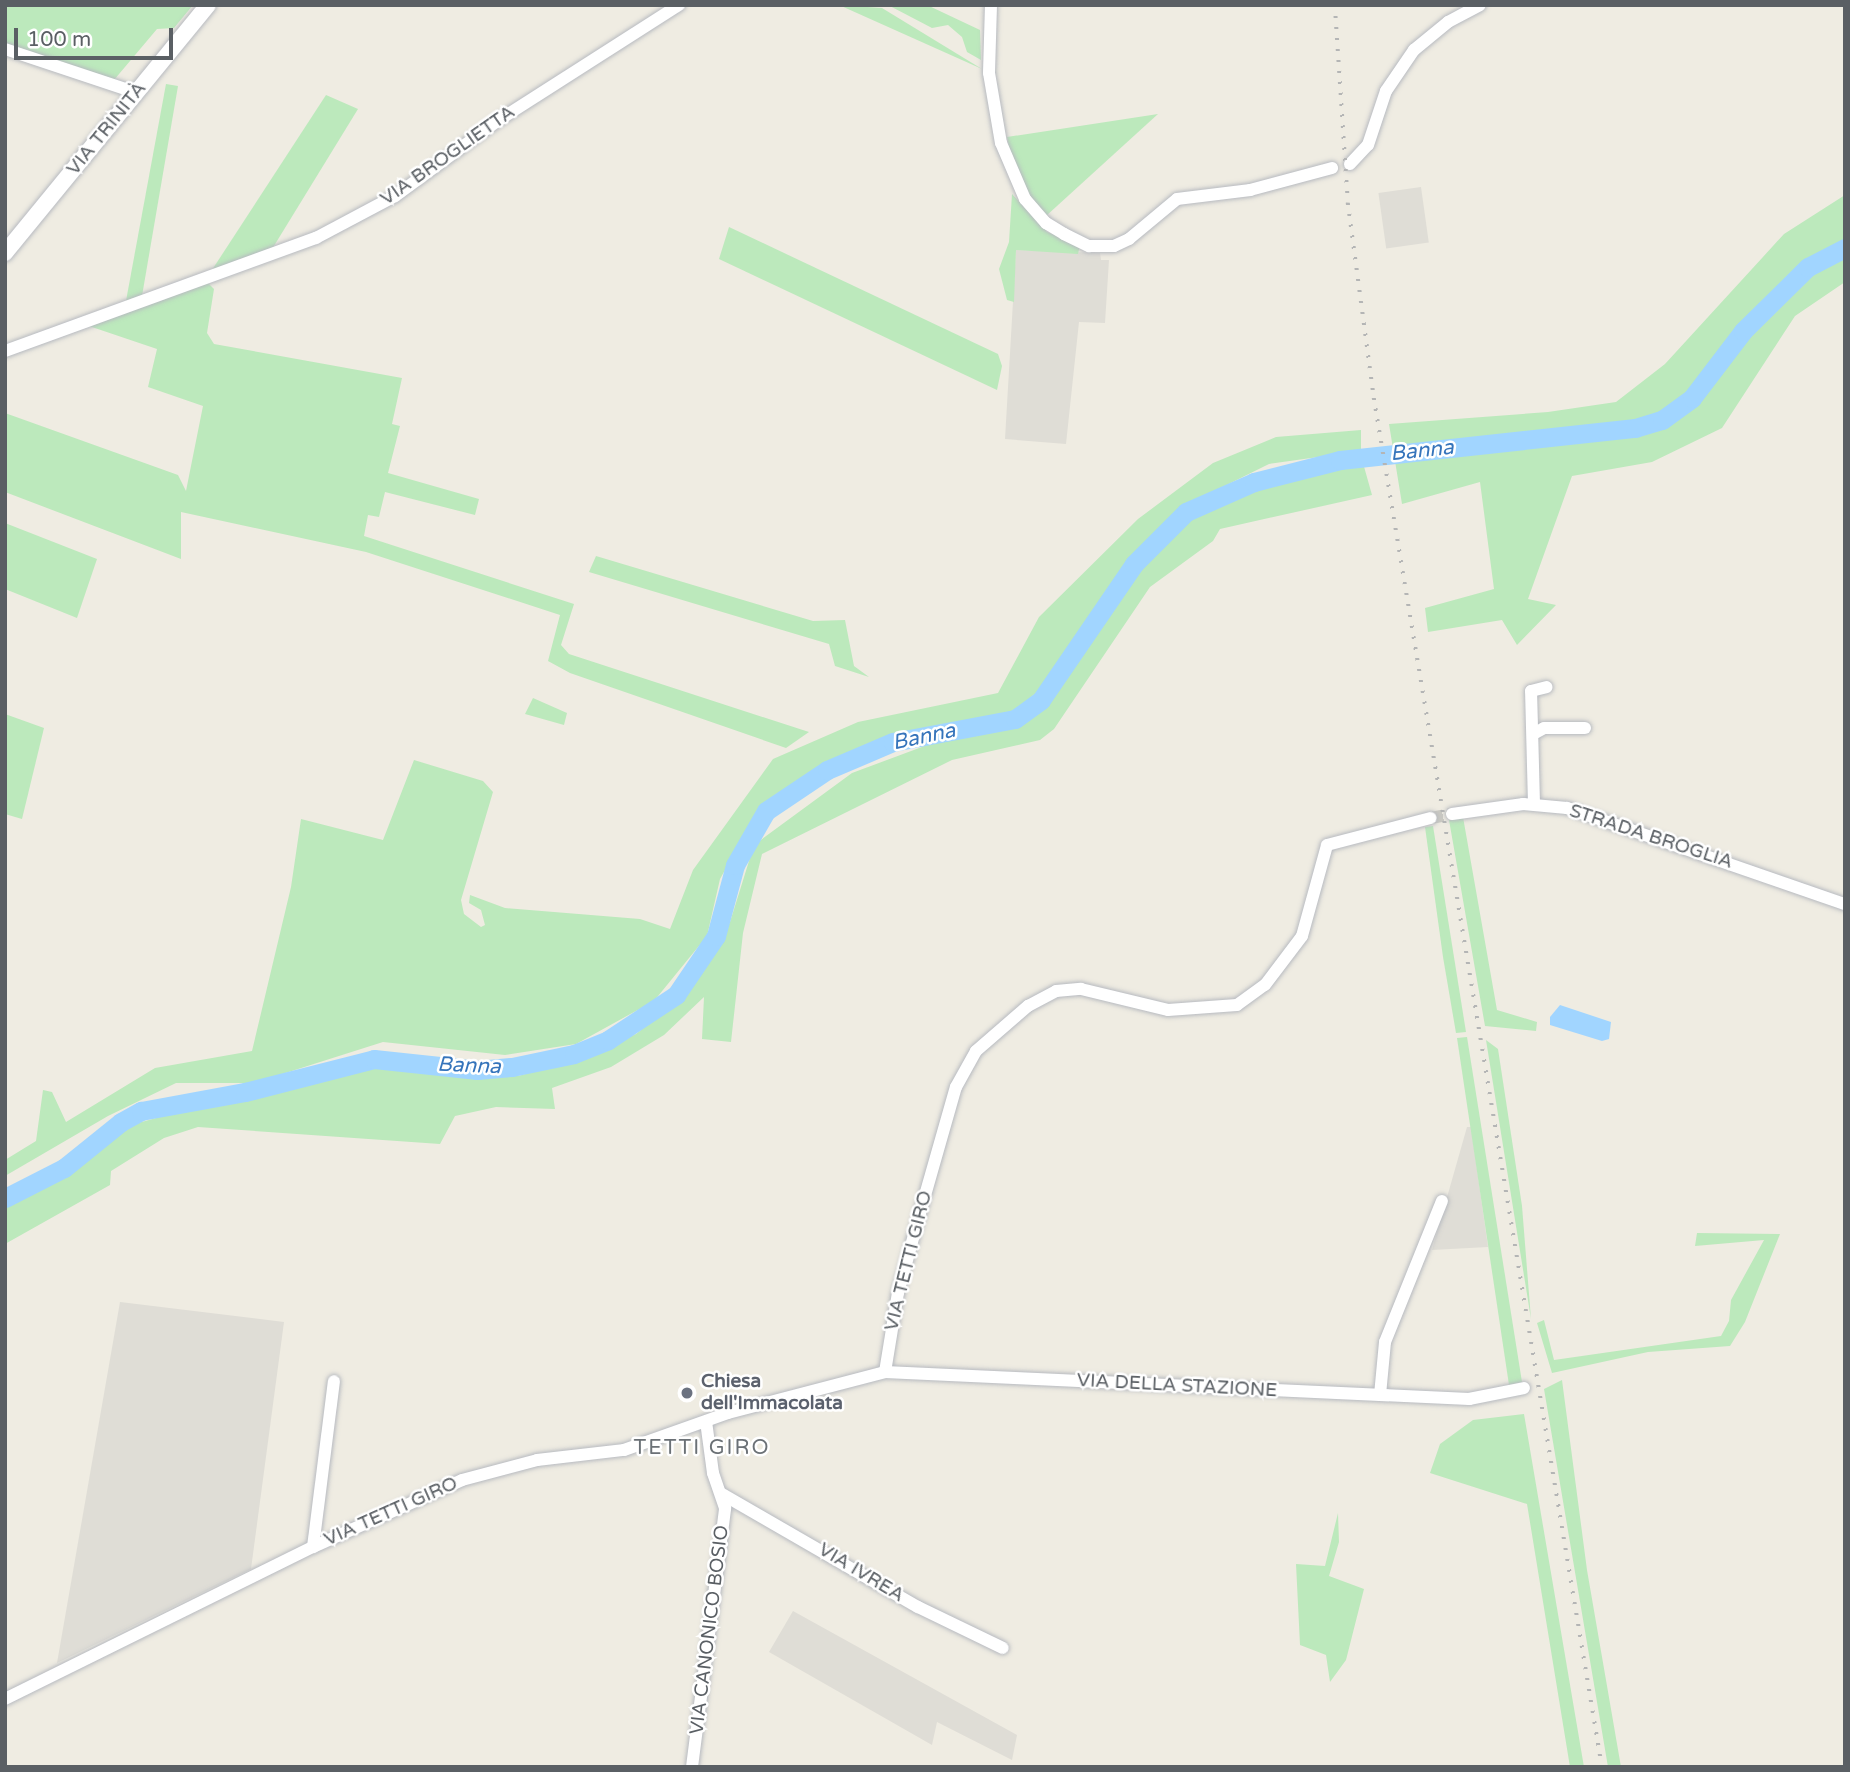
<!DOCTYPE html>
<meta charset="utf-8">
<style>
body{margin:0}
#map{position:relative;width:1850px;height:1772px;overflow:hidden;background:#efece2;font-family:"Varela Round",sans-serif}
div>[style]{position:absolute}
.industrial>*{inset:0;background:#dfddd6;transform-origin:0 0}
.green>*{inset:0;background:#bce9bc}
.water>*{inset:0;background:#a1d5ff}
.river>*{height:19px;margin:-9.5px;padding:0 9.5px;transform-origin:9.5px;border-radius:9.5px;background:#a1d5ff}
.minor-tunnel>*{height:12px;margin-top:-6px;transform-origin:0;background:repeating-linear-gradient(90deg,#cac9c2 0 12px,transparent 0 18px)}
.roads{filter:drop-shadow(0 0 2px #b7bac0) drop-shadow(0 0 2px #b7bac0)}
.minor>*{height:12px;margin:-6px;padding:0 6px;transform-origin:6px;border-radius:6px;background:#fff}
.tertiary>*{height:16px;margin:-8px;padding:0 8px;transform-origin:8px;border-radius:8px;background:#fff}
.rail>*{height:3.5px;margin-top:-1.75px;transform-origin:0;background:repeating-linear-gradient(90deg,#b4b5b5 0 2px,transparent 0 11px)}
.dots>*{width:19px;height:19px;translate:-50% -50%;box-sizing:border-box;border:4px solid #fff;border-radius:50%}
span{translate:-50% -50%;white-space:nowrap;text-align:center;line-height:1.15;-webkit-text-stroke:5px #fff;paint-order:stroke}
.street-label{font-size:19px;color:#5a5f64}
.worship-label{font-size:19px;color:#5b616d;font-weight:700}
.left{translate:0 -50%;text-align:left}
.water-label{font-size:21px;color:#3574bb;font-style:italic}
.neighbourhood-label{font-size:21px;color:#6b7176;letter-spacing:2px}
.frame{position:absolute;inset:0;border:7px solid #5a5f64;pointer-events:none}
.scale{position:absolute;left:14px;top:28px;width:159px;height:32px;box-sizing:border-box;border:4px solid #5a5f64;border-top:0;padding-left:9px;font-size:21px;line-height:24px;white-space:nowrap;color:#5a5f64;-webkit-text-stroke:5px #fff;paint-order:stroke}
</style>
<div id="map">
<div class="industrial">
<div style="left:1421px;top:187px;width:56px;height:43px;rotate:82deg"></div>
<div style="clip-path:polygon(1016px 250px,1100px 253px,1101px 260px,1109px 260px,1105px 323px,1079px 322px,1066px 444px,1005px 439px)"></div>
<div style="clip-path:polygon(1467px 1127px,1471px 1127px,1488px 1247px,1432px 1250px)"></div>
<div style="clip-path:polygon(120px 1302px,284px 1322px,251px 1569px,57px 1663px)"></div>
<div style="clip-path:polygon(793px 1611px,1017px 1735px,1012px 1760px,937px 1722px,932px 1745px,769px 1652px)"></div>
</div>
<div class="green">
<div style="clip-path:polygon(5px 5px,193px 5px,174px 28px,157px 29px,114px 80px,5px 44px)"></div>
<div style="clip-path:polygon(839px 5px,882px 8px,982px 69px)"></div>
<div style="clip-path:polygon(888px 5px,927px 5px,980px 30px,981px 60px,967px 52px,962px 37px,948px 25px,932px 28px)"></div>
<div style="clip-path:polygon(166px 84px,178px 86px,142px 296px,126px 301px)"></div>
<div style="clip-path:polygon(326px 95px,358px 109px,269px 254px,210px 273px)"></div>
<div style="clip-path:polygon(1158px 114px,1046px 216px,1026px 196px,1013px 168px,1007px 137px)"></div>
<div style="clip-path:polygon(1012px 194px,1047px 232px,1080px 245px,1078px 254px,1016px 250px,1014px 302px,1007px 300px,999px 269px,1009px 242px)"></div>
<div style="clip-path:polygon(1845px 195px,1845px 282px,1795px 316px,1722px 428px,1652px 462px,1572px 476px,1528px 599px,1556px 605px,1517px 645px,1502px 620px,1428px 632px,1425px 608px,1494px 589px,1480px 482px,1402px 504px,1389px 424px,1548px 412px,1616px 402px,1665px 364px,1784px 234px)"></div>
<div style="clip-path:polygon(729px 227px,998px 354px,1002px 366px,997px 390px,719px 259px)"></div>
<div style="clip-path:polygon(208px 283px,214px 289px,207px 333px,214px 344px,402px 378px,392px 424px,400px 426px,388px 473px,479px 499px,475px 515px,385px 492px,379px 517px,368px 515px,364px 536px,574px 604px,561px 645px,569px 654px,809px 732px,786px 748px,570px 673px,548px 661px,560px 615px,366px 552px,181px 512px,181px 559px,5px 492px,5px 413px,178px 475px,186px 491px,203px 406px,148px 387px,157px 349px,83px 324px)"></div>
<div style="clip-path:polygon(1361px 430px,1361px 451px,1269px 464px,1184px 506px,1132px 557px,1038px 691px,1014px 712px,894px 734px,827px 762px,761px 806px,720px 879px,707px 936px,654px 1001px,576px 1044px,505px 1055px,383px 1042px,254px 1083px,176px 1083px,108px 1116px,5px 1176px,5px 1160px,36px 1141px,43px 1090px,52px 1092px,66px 1122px,155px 1068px,252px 1051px,291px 887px,301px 819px,383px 840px,414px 760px,483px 781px,493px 792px,461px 900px,464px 914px,481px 927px,485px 925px,481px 910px,469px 903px,470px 895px,505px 908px,640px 919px,670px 929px,693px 870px,773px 759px,858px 722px,998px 693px,1039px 617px,1138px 519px,1213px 463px,1276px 437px)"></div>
<div style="clip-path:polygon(1363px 463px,1372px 495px,1220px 529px,1213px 541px,1150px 587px,1054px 729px,1040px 740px,952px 760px,762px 854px,743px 933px,731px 1042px,702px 1039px,704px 997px,664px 1035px,611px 1067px,552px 1088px,555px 1109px,496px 1107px,455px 1116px,440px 1144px,198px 1127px,164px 1138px,111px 1171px,110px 1185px,5px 1244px,5px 1201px,70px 1168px,127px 1126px,218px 1101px,272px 1094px,343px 1070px,398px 1064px,518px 1076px,579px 1059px,636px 1034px,677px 1001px,718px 945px,730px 922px,754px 845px,852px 773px,938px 741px,1018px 726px,1046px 703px,1136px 571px,1184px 521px,1253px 485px)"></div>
<div style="clip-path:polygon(5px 523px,97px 559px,77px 618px,5px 589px)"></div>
<div style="clip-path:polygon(596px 556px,813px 621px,845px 620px,854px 666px,869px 677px,835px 666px,829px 644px,589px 572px)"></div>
<div style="clip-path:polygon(533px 698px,567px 713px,564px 725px,525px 714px)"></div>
<div style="clip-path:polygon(5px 714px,44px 728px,22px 819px,5px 814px)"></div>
<div style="clip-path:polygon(1463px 817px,1497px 1010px,1537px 1022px,1536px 1031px,1485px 1026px,1449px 820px)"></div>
<div style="clip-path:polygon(1433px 826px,1466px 1032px,1456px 1033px,1443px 957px,1425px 827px)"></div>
<div style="clip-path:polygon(1467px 1037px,1522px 1382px,1509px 1385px,1457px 1038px)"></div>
<div style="clip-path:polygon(1486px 1040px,1498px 1049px,1522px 1206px,1531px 1319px)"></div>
<div style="clip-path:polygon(1697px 1233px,1780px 1234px,1745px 1322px,1730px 1346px,1648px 1352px,1552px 1373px,1537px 1323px,1544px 1320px,1554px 1360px,1721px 1336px,1729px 1321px,1731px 1300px,1764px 1240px,1695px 1246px)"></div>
<div style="clip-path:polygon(1562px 1380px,1587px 1570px,1621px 1767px,1608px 1767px,1544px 1389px)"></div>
<div style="clip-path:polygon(1524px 1414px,1584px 1767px,1570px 1767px,1527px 1504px,1430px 1473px,1440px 1444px,1473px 1420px)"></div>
<div style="clip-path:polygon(1338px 1513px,1339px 1542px,1329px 1576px,1364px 1589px,1346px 1660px,1330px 1682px,1326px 1655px,1300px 1645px,1296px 1564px,1325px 1566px)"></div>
</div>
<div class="water">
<div style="clip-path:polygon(1560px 1005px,1611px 1022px,1609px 1039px,1602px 1041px,1550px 1025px,1550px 1017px)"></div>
</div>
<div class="river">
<div style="left:5px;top:1198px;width:66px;rotate:-27deg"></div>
<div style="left:64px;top:1168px;width:73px;rotate:-38.9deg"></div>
<div style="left:121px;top:1122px;width:23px;rotate:-29deg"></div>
<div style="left:141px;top:1111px;width:106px;rotate:-10.4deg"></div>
<div style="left:245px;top:1092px;width:133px;rotate:-14.3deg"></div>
<div style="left:374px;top:1059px;width:104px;rotate:6.1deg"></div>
<div style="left:477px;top:1070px;width:35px;rotate:-5deg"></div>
<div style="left:512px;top:1067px;width:63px;rotate:-11.8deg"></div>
<div style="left:574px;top:1054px;width:37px;rotate:-22deg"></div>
<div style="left:608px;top:1040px;width:82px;rotate:-33.5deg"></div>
<div style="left:676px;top:995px;width:71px;rotate:-55.9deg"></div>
<div style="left:716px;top:936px;width:73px;rotate:-75deg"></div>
<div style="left:735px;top:865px;width:62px;rotate:-60.1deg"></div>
<div style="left:766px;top:811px;width:73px;rotate:-33.9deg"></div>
<div style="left:827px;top:770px;width:72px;rotate:-23deg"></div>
<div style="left:893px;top:742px;width:124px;rotate:-10.7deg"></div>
<div style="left:1015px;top:719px;width:32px;rotate:-36deg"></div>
<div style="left:1041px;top:700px;width:165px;rotate:-55.6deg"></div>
<div style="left:1134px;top:564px;width:74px;rotate:-45deg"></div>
<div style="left:1186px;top:512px;width:74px;rotate:-23.8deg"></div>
<div style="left:1254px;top:482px;width:89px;rotate:-14.3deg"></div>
<div style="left:1340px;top:460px;width:297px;rotate:-6.2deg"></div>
<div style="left:1635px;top:428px;width:28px;rotate:-17deg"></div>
<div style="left:1662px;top:420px;width:37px;rotate:-36deg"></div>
<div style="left:1692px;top:398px;width:84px;rotate:-52.7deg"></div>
<div style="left:1743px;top:331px;width:91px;rotate:-44.6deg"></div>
<div style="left:1808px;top:267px;width:42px;rotate:-27.2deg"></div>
</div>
<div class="minor-tunnel">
<div style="left:1431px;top:818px;width:21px;rotate:-11deg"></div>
</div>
<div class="roads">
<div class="minor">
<div style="left:991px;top:5px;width:68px;rotate:91.7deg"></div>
<div style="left:989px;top:73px;width:71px;rotate:80.3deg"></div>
<div style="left:1001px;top:143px;width:61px;rotate:66.8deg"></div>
<div style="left:1025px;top:199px;width:32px;rotate:49deg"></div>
<div style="left:1046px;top:223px;width:21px;rotate:31deg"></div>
<div style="left:1064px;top:234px;width:28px;rotate:26deg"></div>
<div style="left:1089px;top:246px;width:25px"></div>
<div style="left:1114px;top:246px;width:17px;rotate:-25deg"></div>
<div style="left:1129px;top:239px;width:62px;rotate:-39.8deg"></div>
<div style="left:1177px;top:199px;width:74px;rotate:-7deg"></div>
<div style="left:1250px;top:190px;width:85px;rotate:-15deg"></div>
<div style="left:5px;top:49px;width:139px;rotate:18.4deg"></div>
<div style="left:1350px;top:164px;width:26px;rotate:-47deg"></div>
<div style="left:1368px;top:145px;width:57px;rotate:-71.6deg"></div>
<div style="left:1386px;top:91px;width:50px;rotate:-55.7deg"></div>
<div style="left:1414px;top:50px;width:44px;rotate:-39.5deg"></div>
<div style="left:1448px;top:22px;width:36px;rotate:-28deg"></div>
<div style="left:5px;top:351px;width:331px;rotate:-20deg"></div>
<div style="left:316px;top:238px;width:89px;rotate:-28deg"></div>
<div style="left:395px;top:196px;width:129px;rotate:-36.2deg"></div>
<div style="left:499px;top:120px;width:214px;rotate:-32.6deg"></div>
<div style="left:1535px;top:733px;width:10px;rotate:-29deg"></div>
<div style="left:1544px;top:728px;width:41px"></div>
<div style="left:1534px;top:804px;width:113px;rotate:-91.5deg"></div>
<div style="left:1531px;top:691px;width:16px;rotate:-14deg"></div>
<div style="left:1452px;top:814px;width:72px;rotate:-8deg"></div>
<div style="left:1523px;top:804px;width:44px;rotate:5.2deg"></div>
<div style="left:1567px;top:808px;width:294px;rotate:19.1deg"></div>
<div style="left:885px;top:1372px;width:585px;rotate:2.65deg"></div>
<div style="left:1469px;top:1399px;width:56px;rotate:-11.3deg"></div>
<div style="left:1380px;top:1395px;width:53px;rotate:-84.6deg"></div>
<div style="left:1385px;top:1342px;width:152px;rotate:-68deg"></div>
<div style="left:722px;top:1494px;width:226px;rotate:30deg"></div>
<div style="left:918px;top:1607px;width:94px;rotate:25.8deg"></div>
<div style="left:313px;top:1547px;width:167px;rotate:-82.8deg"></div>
<div style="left:5px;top:1699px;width:343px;rotate:-26.3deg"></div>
<div style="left:313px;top:1547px;width:163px;rotate:-24.2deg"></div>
<div style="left:462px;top:1480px;width:78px;rotate:-14.9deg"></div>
<div style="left:537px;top:1460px;width:88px;rotate:-6.6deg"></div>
<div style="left:624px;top:1450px;width:110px;rotate:-19.6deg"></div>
<div style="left:728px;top:1413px;width:162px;rotate:-14.6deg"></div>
<div style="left:885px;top:1372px;width:80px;rotate:-80.7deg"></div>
<div style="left:898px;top:1293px;width:83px;rotate:-74.6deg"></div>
<div style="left:920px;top:1213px;width:131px;rotate:-74.1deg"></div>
<div style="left:956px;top:1087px;width:41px;rotate:-60.9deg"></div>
<div style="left:976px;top:1051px;width:69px;rotate:-40.9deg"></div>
<div style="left:1028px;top:1006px;width:32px;rotate:-28deg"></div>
<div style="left:1056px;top:991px;width:25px;rotate:-5deg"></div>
<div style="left:1081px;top:989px;width:89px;rotate:13.6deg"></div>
<div style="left:1168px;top:1010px;width:69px;rotate:-4.1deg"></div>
<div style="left:1237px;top:1005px;width:34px;rotate:-36deg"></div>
<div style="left:1265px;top:985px;width:61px;rotate:-52.9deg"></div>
<div style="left:1302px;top:936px;width:94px;rotate:-74.6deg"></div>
<div style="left:1327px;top:845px;width:107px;rotate:-14.6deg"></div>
<div style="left:692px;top:1767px;width:261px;rotate:-82.7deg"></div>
<div style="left:725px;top:1508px;width:37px;rotate:-109deg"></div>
<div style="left:713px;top:1473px;width:52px;rotate:-97.7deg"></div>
</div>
<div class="tertiary">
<div style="left:5px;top:253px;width:320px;rotate:-50.7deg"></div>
</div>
</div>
<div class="rail">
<div style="left:1335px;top:5px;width:198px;rotate:86.2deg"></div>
<div style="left:1348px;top:203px;width:197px;rotate:82.4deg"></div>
<div style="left:1374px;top:398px;width:1388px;rotate:80.54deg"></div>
</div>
<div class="dots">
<div style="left:687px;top:1393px;background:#6b7280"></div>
</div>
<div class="street-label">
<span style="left:107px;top:129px;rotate:-51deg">VIA TRINITÀ</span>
<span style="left:448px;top:156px;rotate:-35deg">VIA BROGLIETTA</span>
<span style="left:1651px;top:837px;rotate:18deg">STRADA BROGLIA</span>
<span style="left:909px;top:1261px;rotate:-76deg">VIA TETTI GIRO</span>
<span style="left:1177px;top:1386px;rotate:3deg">VIA DELLA STAZIONE</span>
<span style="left:391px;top:1512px;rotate:-24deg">VIA TETTI GIRO</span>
<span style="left:861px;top:1573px;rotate:31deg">VIA IVREA</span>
<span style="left:710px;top:1630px;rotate:-83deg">VIA CANONICO BOSIO</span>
</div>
<div class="worship-label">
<span class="left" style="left:701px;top:1393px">Chiesa<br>dell'Immacolata</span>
</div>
<div class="water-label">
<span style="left:1422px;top:451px;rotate:-6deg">Banna</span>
<span style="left:924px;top:737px;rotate:-12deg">Banna</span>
<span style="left:469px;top:1066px;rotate:2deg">Banna</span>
</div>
<div class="neighbourhood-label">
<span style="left:702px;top:1448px">TETTI GIRO</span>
</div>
<div class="frame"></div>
<div class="scale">100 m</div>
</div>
